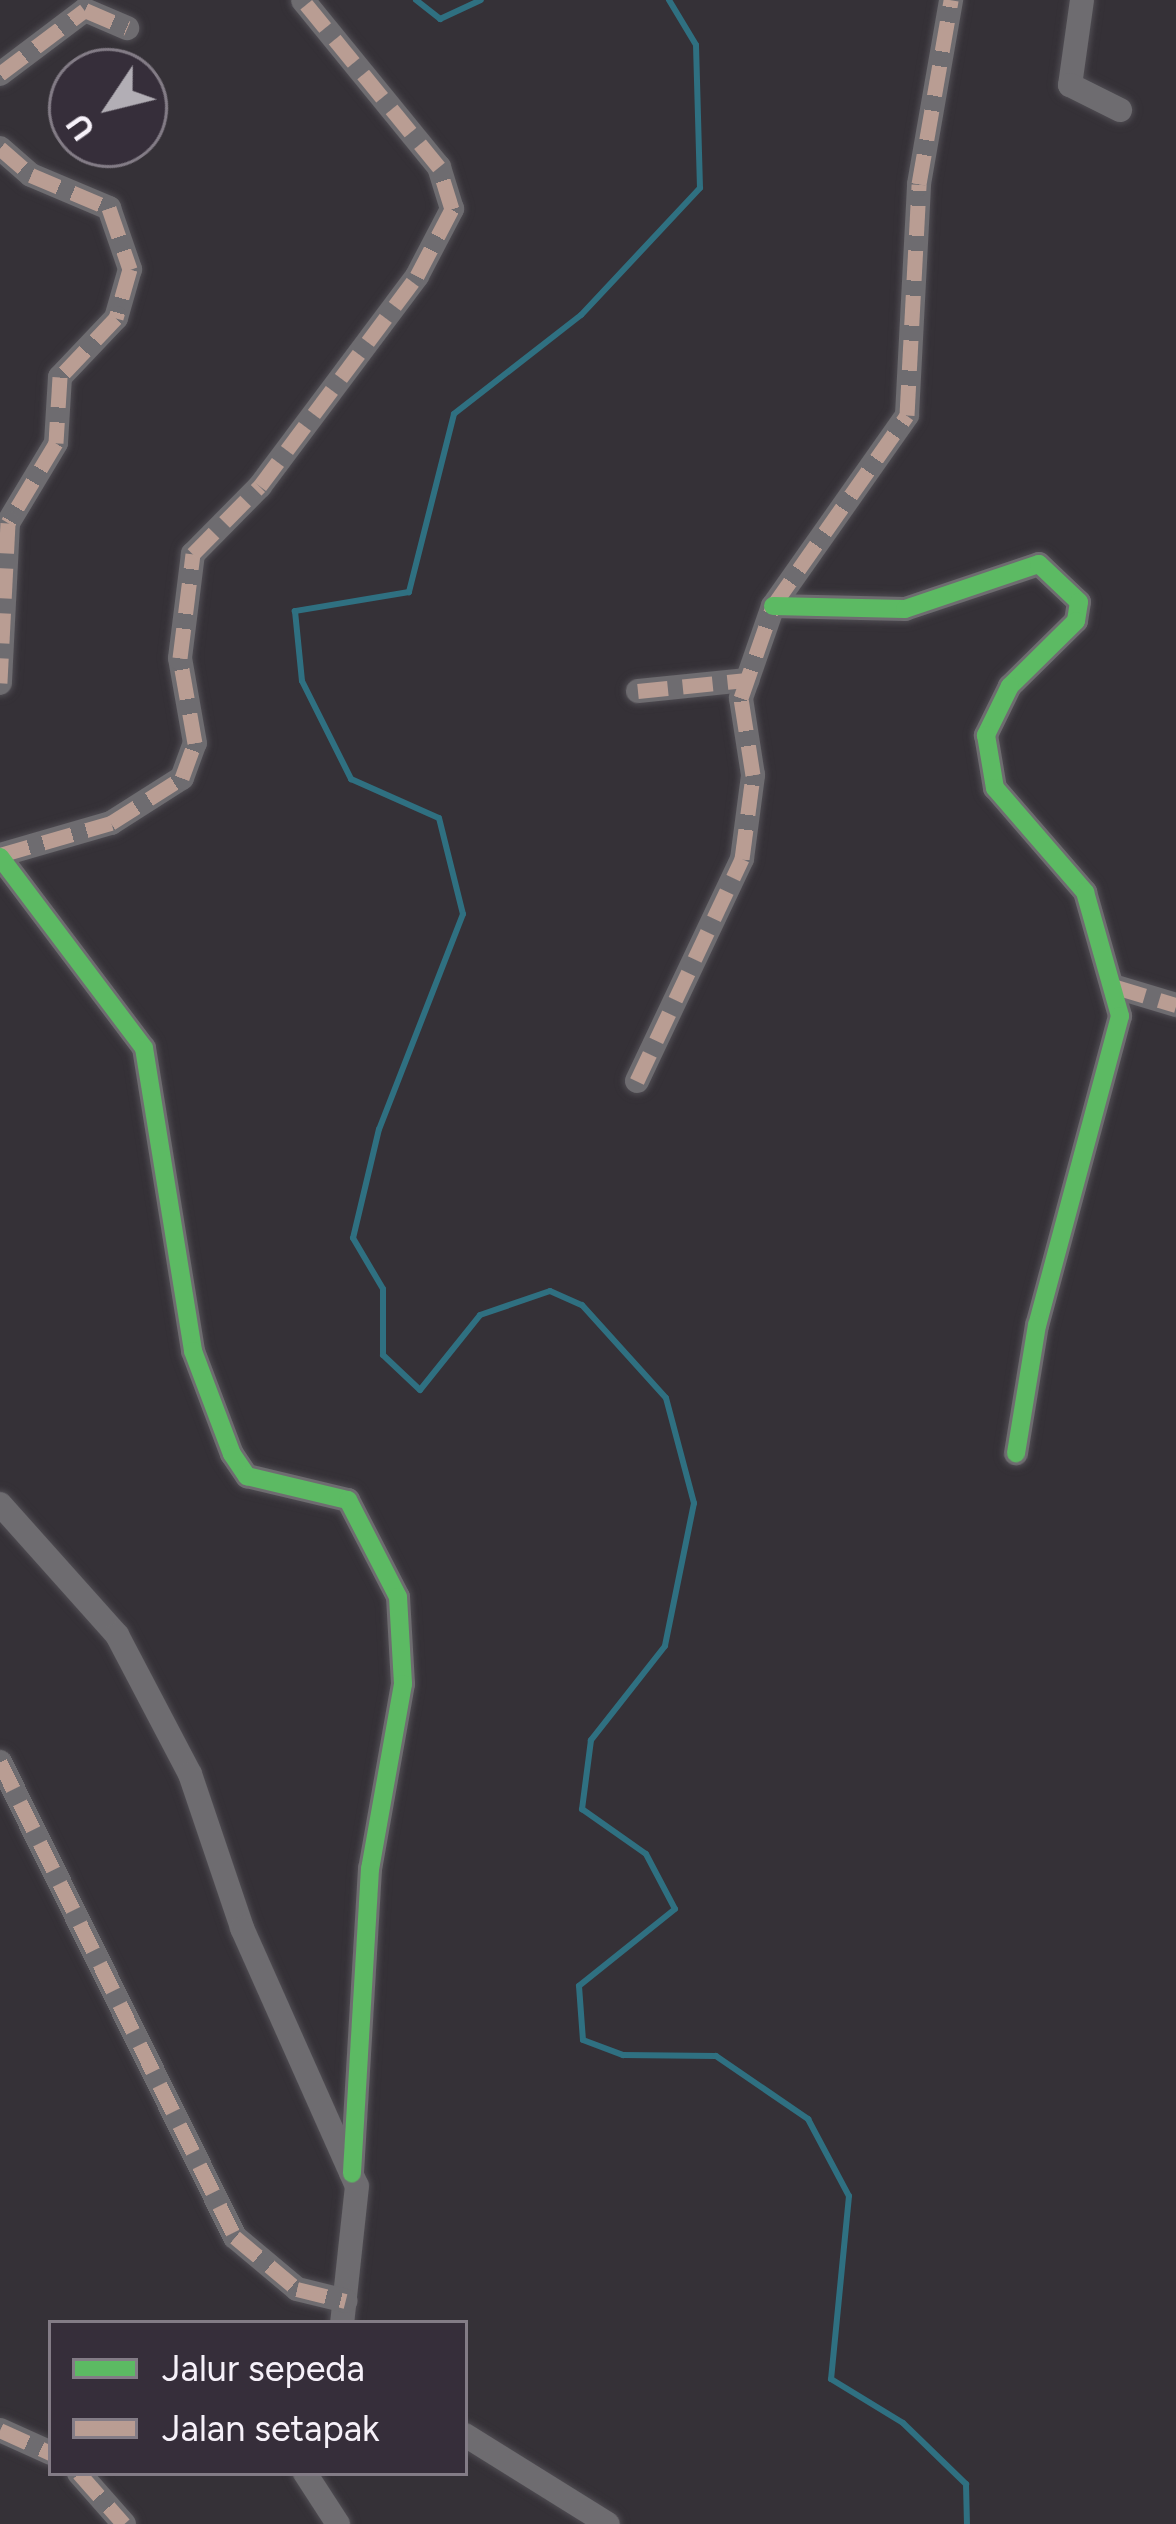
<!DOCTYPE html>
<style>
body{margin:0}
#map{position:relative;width:1176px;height:2524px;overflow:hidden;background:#353137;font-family:Figtree,sans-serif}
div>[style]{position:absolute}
.stream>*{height:6px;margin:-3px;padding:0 3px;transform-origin:3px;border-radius:3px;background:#2f7081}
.roads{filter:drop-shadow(0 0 3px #504d53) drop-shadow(0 0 3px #504d53)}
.minor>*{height:24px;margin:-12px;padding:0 12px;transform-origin:12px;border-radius:12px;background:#6e6c70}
.quiet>*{height:15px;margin-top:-7.5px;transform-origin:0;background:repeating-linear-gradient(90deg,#b99d93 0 30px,transparent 0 45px)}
.cycleway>*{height:18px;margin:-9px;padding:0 9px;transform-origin:9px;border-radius:9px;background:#5cba63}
span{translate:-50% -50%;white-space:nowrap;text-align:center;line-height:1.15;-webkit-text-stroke:10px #362e3a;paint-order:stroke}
.legend{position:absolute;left:48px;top:2320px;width:420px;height:156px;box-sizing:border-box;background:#362e3a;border:3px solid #837c86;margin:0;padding:15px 21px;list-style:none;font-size:36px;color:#f6f1f9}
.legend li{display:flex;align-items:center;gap:24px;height:60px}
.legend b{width:60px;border:3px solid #837c86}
.north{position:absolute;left:48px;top:48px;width:120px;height:120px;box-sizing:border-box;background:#362e3a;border:3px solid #837c86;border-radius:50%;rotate:235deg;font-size:33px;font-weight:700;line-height:48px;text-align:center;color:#f6f1f9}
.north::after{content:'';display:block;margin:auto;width:42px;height:54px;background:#b2aeb5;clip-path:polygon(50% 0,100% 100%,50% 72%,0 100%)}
</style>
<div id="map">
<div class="stream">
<div style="left:416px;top:0;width:31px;rotate:38deg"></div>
<div style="left:440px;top:19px;width:45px;rotate:-24.9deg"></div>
<div style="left:669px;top:0;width:52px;rotate:59deg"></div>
<div style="left:696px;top:45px;width:143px;rotate:88.4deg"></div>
<div style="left:700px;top:188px;width:174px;rotate:133.1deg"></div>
<div style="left:581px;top:315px;width:161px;rotate:142.1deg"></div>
<div style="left:454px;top:414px;width:184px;rotate:104.2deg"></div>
<div style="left:409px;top:592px;width:116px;rotate:170.5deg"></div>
<div style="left:295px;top:611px;width:70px;rotate:84.3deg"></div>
<div style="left:302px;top:681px;width:110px;rotate:63.4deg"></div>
<div style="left:351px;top:779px;width:96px;rotate:23.9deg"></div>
<div style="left:439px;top:818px;width:99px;rotate:76deg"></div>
<div style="left:463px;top:914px;width:231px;rotate:111.3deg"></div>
<div style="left:379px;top:1129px;width:112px;rotate:103.4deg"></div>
<div style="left:353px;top:1238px;width:59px;rotate:59.5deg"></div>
<div style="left:383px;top:1289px;width:66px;rotate:90deg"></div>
<div style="left:383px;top:1355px;width:51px;rotate:43.4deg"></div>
<div style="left:420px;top:1390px;width:96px;rotate:-51.3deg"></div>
<div style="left:480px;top:1315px;width:74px;rotate:-18.9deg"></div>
<div style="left:550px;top:1291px;width:35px;rotate:24deg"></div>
<div style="left:582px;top:1305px;width:125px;rotate:47.9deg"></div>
<div style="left:666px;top:1398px;width:109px;rotate:75.1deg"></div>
<div style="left:694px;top:1503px;width:146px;rotate:101.5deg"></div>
<div style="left:665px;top:1646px;width:120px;rotate:128.2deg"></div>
<div style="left:591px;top:1740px;width:70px;rotate:97.4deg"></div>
<div style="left:582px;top:1809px;width:78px;rotate:35.1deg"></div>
<div style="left:646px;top:1854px;width:62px;rotate:62.2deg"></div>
<div style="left:675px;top:1909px;width:123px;rotate:141.3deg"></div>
<div style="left:579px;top:1986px;width:54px;rotate:85.8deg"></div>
<div style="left:583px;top:2040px;width:43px;rotate:20.6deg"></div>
<div style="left:623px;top:2055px;width:93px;rotate:0.6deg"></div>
<div style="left:716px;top:2056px;width:112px;rotate:34.4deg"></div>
<div style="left:808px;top:2119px;width:87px;rotate:62deg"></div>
<div style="left:849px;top:2196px;width:184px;rotate:95.6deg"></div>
<div style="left:831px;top:2379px;width:84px;rotate:31.4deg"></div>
<div style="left:903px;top:2423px;width:88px;rotate:44.1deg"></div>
<div style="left:966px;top:2484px;width:40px;rotate:88.6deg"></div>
</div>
<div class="roads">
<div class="minor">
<div style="left:1082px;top:0;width:86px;rotate:98deg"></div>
<div style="left:1070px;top:85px;width:56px;rotate:26.6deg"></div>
<div style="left:0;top:74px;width:106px;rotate:-37deg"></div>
<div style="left:85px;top:10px;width:46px;rotate:23.2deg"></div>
<div style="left:0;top:148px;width:41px;rotate:41.1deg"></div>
<div style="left:31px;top:175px;width:85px;rotate:22.9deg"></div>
<div style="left:109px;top:208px;width:65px;rotate:71deg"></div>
<div style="left:130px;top:269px;width:51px;rotate:105.9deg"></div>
<div style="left:116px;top:318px;width:81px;rotate:133.5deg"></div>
<div style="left:60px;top:377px;width:66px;rotate:93.5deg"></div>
<div style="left:56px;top:443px;width:93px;rotate:121deg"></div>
<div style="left:8px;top:523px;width:160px;rotate:92.9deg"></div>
<div style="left:773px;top:606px;width:132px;rotate:1.3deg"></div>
<div style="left:905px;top:609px;width:141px;rotate:-18.6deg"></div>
<div style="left:1039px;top:564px;width:55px;rotate:43.5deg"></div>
<div style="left:1079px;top:602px;width:19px;rotate:99deg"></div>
<div style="left:1076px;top:621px;width:93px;rotate:135.4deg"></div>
<div style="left:1010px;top:686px;width:55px;rotate:116.1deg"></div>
<div style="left:986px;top:735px;width:54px;rotate:80.4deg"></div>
<div style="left:995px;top:788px;width:138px;rotate:49.1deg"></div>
<div style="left:1085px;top:892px;width:129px;rotate:74.2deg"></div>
<div style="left:1120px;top:1016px;width:320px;rotate:105deg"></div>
<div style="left:1037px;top:1325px;width:130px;rotate:99.3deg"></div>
<div style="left:638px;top:691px;width:110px;rotate:-5.8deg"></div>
<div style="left:0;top:855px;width:116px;rotate:-16.1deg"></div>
<div style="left:111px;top:823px;width:84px;rotate:-32.4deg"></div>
<div style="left:182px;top:778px;width:37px;rotate:-70deg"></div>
<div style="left:195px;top:743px;width:86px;rotate:-100deg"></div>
<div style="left:180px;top:658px;width:105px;rotate:-82.9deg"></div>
<div style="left:193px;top:554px;width:95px;rotate:-45.4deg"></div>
<div style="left:260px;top:486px;width:262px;rotate:-53.2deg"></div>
<div style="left:417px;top:276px;width:76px;rotate:-62.4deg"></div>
<div style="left:452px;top:209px;width:44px;rotate:-107.2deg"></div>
<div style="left:439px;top:167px;width:215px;rotate:-129.2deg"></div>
<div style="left:0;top:857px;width:239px;rotate:53deg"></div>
<div style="left:144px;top:1048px;width:307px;rotate:80.8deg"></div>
<div style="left:193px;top:1351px;width:110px;rotate:69.3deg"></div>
<div style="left:232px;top:1454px;width:27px;rotate:56deg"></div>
<div style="left:247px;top:1476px;width:104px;rotate:13.4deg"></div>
<div style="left:348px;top:1500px;width:109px;rotate:62.7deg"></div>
<div style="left:398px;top:1597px;width:87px;rotate:86.7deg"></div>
<div style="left:403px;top:1684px;width:188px;rotate:100.1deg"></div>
<div style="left:370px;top:1869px;width:305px;rotate:93.4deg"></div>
<div style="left:1116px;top:987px;width:63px;rotate:16.7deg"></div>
<div style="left:637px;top:1081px;width:246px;rotate:-64.7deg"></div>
<div style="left:742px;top:859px;width:85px;rotate:-82.5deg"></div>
<div style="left:753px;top:775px;width:78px;rotate:-98.9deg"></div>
<div style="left:741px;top:698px;width:97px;rotate:-70.8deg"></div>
<div style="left:773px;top:606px;width:233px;rotate:-54.9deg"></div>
<div style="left:907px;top:415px;width:231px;rotate:-87deg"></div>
<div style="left:919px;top:184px;width:187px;rotate:-80.1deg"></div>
<div style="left:0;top:1504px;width:176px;rotate:48.2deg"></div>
<div style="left:117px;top:1635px;width:157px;rotate:62.3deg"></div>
<div style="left:190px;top:1774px;width:163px;rotate:71.3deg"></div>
<div style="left:242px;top:1928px;width:282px;rotate:66deg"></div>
<div style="left:357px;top:2186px;width:138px;rotate:96.2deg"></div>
<div style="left:0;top:1762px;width:530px;rotate:63.68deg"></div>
<div style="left:235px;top:2237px;width:81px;rotate:40deg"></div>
<div style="left:297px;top:2289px;width:50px;rotate:13.8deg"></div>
<div style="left:0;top:2430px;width:56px;rotate:24.3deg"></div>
<div style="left:465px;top:2435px;width:168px;rotate:31.9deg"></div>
<div style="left:79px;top:2473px;width:68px;rotate:48.6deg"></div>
<div style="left:305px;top:2473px;width:61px;rotate:57.1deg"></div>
</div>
</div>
<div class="quiet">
<div style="left:0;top:74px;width:106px;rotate:-37deg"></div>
<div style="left:85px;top:10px;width:46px;rotate:23.2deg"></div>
<div style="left:0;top:148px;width:41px;rotate:41.1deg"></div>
<div style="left:31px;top:175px;width:85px;rotate:22.9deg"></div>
<div style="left:109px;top:208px;width:65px;rotate:71deg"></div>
<div style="left:130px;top:269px;width:51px;rotate:105.9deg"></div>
<div style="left:116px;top:318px;width:81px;rotate:133.5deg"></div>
<div style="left:60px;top:377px;width:66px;rotate:93.5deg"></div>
<div style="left:56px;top:443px;width:93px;rotate:121deg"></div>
<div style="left:8px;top:523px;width:160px;rotate:92.9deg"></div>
<div style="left:638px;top:691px;width:110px;rotate:-5.8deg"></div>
<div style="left:0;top:855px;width:116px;rotate:-16.1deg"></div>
<div style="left:111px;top:823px;width:84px;rotate:-32.4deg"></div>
<div style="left:182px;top:778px;width:37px;rotate:-70deg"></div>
<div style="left:195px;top:743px;width:86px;rotate:-100deg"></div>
<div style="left:180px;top:658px;width:105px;rotate:-82.9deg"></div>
<div style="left:193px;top:554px;width:95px;rotate:-45.4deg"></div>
<div style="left:260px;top:486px;width:262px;rotate:-53.2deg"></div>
<div style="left:417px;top:276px;width:76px;rotate:-62.4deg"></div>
<div style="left:452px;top:209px;width:44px;rotate:-107.2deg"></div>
<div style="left:439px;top:167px;width:215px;rotate:-129.2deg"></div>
<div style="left:1116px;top:987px;width:63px;rotate:16.7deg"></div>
<div style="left:637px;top:1081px;width:246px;rotate:-64.7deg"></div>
<div style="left:742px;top:859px;width:85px;rotate:-82.5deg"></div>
<div style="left:753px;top:775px;width:78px;rotate:-98.9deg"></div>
<div style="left:741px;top:698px;width:97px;rotate:-70.8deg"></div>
<div style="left:773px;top:606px;width:233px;rotate:-54.9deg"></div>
<div style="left:907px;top:415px;width:231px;rotate:-87deg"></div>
<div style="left:919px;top:184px;width:187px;rotate:-80.1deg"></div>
<div style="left:0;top:1762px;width:530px;rotate:63.68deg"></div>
<div style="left:235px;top:2237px;width:81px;rotate:40deg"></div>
<div style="left:297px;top:2289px;width:50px;rotate:13.8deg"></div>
<div style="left:0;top:2430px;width:56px;rotate:24.3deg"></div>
<div style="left:79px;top:2473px;width:68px;rotate:48.6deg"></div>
</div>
<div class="cycleway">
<div style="left:773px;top:606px;width:132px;rotate:1.3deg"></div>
<div style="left:905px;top:609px;width:141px;rotate:-18.6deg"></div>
<div style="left:1039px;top:564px;width:55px;rotate:43.5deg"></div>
<div style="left:1079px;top:602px;width:19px;rotate:99deg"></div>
<div style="left:1076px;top:621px;width:93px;rotate:135.4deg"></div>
<div style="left:1010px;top:686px;width:55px;rotate:116.1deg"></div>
<div style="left:986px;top:735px;width:54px;rotate:80.4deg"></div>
<div style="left:995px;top:788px;width:138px;rotate:49.1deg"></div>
<div style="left:1085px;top:892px;width:129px;rotate:74.2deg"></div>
<div style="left:1120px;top:1016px;width:320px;rotate:105deg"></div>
<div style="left:1037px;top:1325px;width:130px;rotate:99.3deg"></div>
<div style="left:0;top:857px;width:239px;rotate:53deg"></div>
<div style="left:144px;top:1048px;width:307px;rotate:80.8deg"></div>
<div style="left:193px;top:1351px;width:110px;rotate:69.3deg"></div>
<div style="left:232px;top:1454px;width:27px;rotate:56deg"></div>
<div style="left:247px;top:1476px;width:104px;rotate:13.4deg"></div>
<div style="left:348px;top:1500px;width:109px;rotate:62.7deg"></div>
<div style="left:398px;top:1597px;width:87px;rotate:86.7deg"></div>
<div style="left:403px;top:1684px;width:188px;rotate:100.1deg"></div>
<div style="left:370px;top:1869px;width:305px;rotate:93.4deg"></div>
</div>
<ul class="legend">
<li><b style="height:15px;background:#5cba63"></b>Jalur sepeda</li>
<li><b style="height:15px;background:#b99d93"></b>Jalan setapak</li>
</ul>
<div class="north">U</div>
</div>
